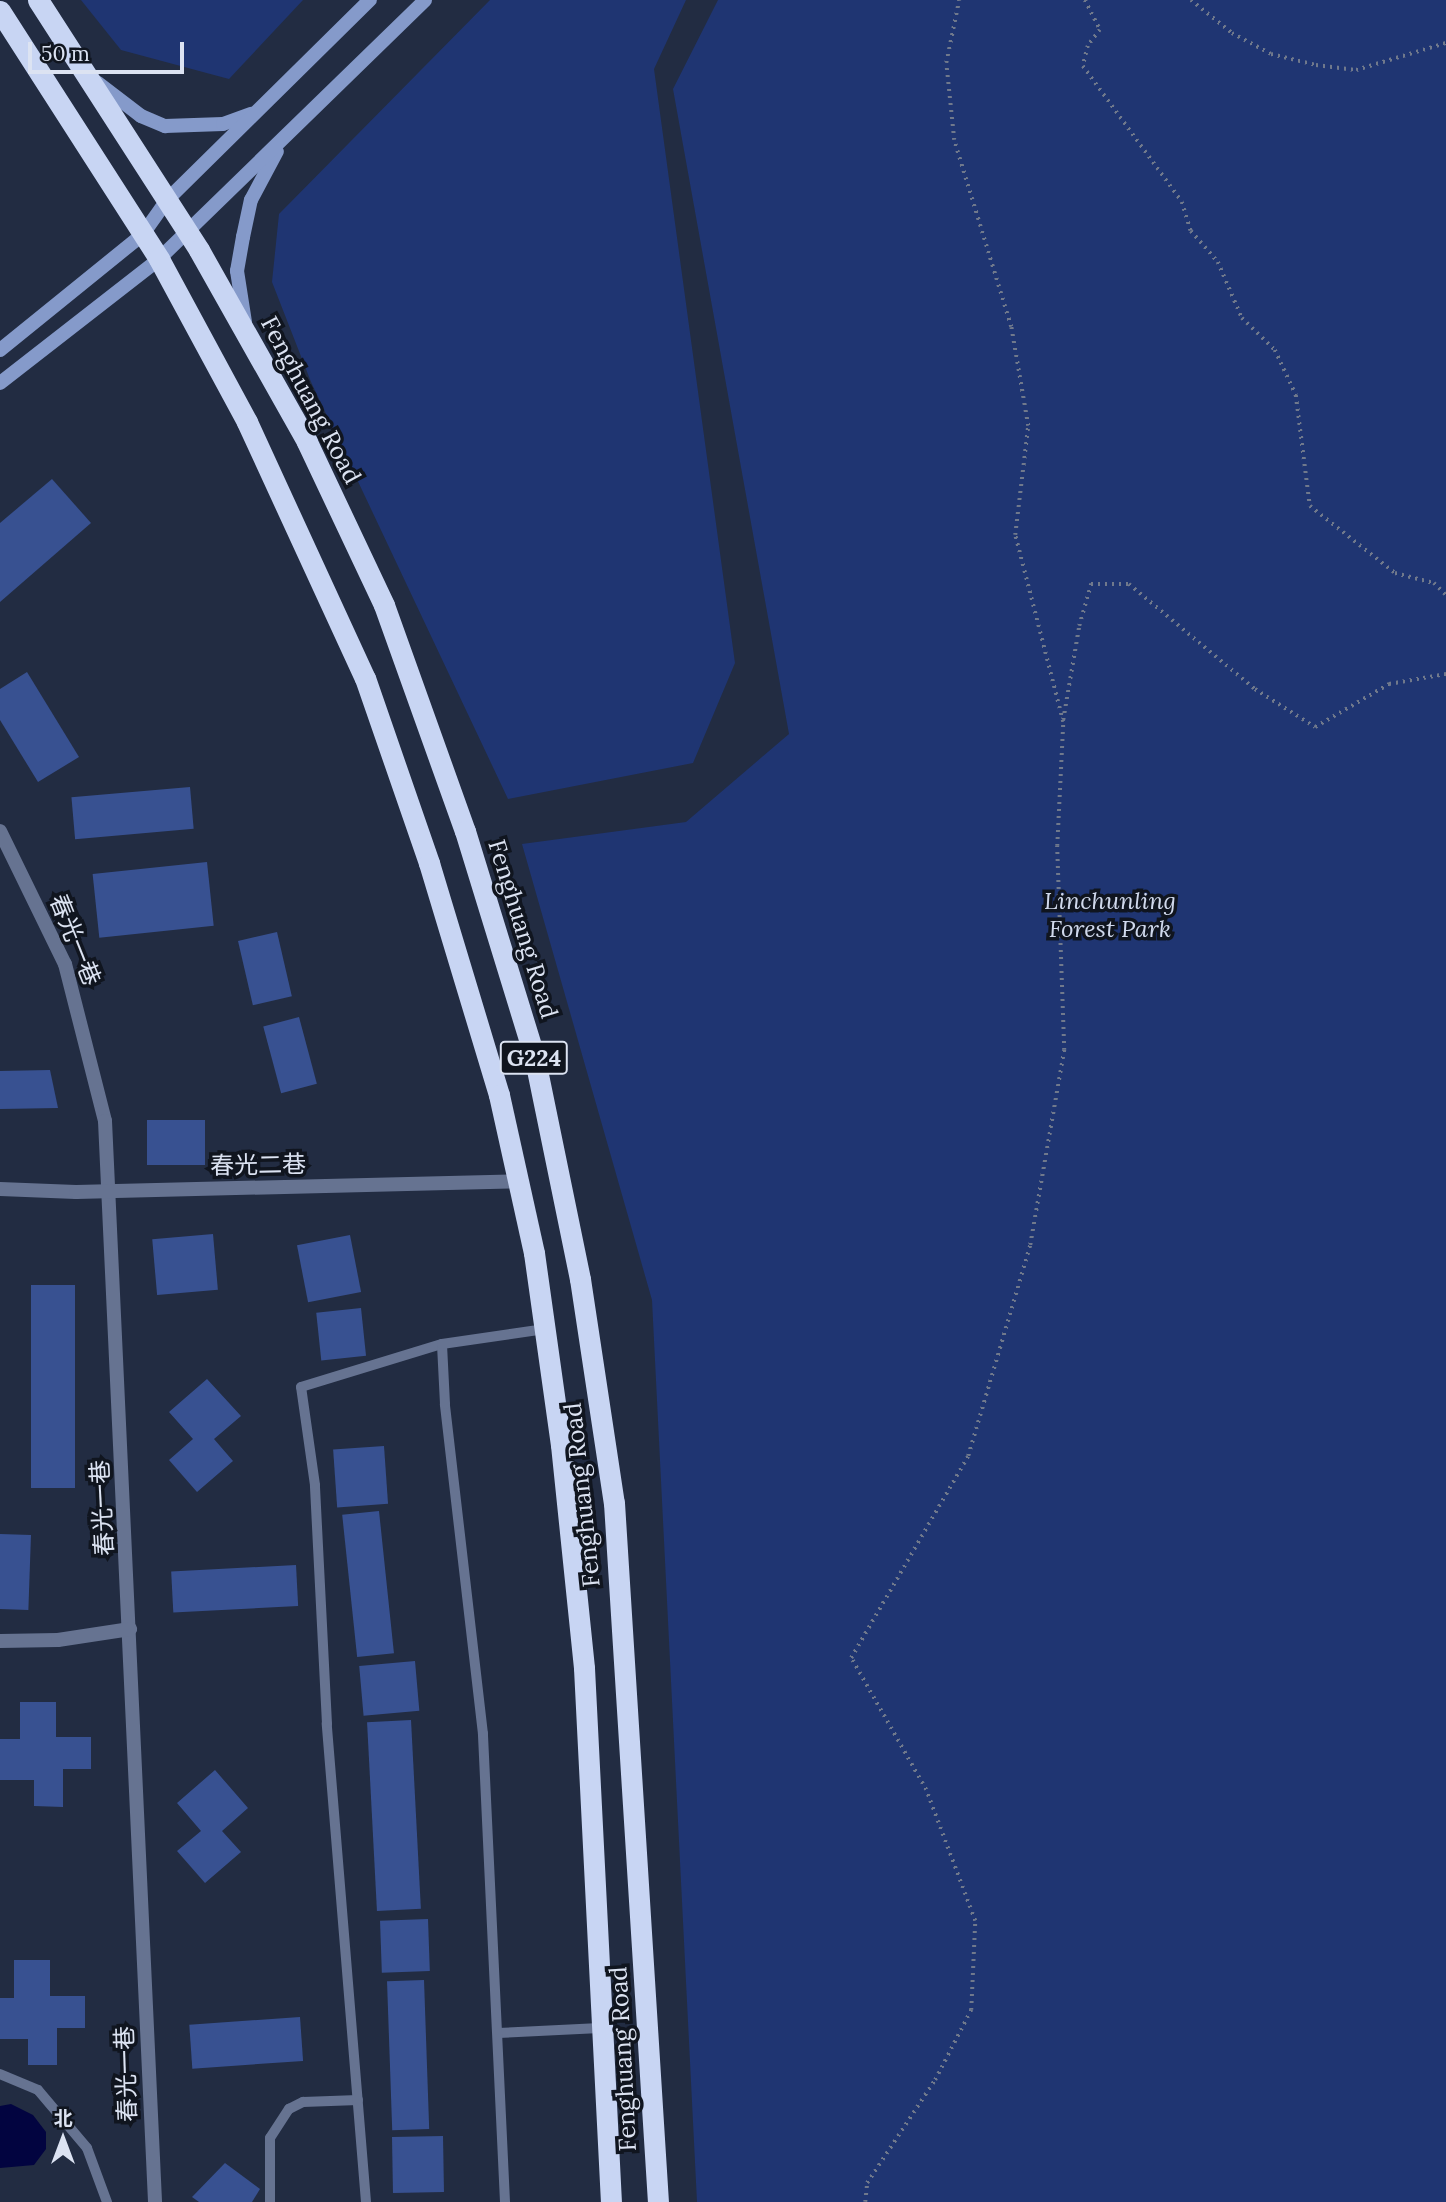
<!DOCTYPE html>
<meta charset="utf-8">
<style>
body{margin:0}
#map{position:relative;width:1446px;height:2202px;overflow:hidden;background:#222c42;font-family:Lora,"Noto Sans SC",serif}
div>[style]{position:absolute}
.green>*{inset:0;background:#1f3572}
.water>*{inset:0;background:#020440}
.building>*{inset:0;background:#385191;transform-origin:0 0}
.path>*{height:3.5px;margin-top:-1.75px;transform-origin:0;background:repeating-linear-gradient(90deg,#70798c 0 2px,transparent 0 7px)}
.lane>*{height:10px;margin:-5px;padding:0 5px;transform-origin:5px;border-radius:5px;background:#667391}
.street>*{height:14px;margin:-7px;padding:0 7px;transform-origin:7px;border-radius:7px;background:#667391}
.secondary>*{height:14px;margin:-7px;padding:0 7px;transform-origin:7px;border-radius:7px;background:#859aca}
.highway>*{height:21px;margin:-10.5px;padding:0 10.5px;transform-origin:10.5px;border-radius:10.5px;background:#c8d5f3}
span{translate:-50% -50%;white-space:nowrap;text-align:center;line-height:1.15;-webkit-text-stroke:7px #10151f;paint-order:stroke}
.shield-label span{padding:2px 5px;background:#10151f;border:2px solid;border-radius:5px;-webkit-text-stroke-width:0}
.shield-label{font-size:23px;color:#dce3f2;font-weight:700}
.street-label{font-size:24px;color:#dce3f2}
.park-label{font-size:24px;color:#d0d9ec;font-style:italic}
.north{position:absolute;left:28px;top:2104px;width:70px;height:70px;-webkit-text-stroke:5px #10151f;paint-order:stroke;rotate:0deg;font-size:19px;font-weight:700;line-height:28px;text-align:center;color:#dce3f2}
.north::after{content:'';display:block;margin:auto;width:24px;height:32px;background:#dce3f2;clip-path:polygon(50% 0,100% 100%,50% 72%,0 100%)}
.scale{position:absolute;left:28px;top:42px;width:156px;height:32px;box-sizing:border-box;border:4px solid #dce3f2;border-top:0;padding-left:9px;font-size:21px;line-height:24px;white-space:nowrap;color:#dce3f2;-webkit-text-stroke:5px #10151f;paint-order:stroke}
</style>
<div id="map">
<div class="green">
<div style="clip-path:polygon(81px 0,303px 0,229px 79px,121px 50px)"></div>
<div style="clip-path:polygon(490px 0,686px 0,654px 69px,735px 663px,693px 763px,508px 799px,311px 382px,272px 282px,279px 214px)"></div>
<div style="clip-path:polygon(718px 0,1446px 0,1446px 2202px,697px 2202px,652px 1300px,522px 844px,686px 822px,789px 734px,673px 89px)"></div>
</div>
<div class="water">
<div style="clip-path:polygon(11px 2104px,33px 2115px,46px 2132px,46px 2149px,34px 2165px,0 2168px,0 2106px)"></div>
</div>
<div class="building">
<div style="clip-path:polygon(52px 479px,91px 523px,0 602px,0 523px)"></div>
<div style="clip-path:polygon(27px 672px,79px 757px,38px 782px,0 720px,0 689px)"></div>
<div style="left:190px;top:787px;width:42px;height:119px;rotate:85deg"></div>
<div style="left:207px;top:862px;width:64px;height:115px;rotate:84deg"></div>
<div style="left:277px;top:932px;width:66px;height:40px;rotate:77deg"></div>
<div style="left:299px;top:1017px;width:69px;height:37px;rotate:75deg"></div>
<div style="clip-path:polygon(50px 1070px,58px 1108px,0 1109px,0 1071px)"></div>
<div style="left:147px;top:1120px;width:58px;height:45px"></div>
<div style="left:213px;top:1234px;width:56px;height:61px;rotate:85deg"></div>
<div style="left:350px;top:1235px;width:58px;height:54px;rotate:79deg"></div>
<div style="left:31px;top:1285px;width:44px;height:203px"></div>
<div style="left:361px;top:1308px;width:48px;height:45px;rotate:84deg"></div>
<div style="clip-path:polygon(207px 1379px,241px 1416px,214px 1439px,233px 1461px,197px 1492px,169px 1460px,193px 1439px,169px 1412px)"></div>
<div style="left:384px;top:1446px;width:58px;height:51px;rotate:86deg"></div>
<div style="left:379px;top:1511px;width:143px;height:37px;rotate:84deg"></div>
<div style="left:0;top:1534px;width:31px;height:75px;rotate:2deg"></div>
<div style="left:296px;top:1565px;width:41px;height:125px;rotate:87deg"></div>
<div style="left:415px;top:1661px;width:50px;height:56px;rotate:85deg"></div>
<div style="clip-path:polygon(20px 1702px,56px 1702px,56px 1737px,91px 1737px,91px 1769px,63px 1769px,63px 1807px,34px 1806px,34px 1780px,0 1780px,0 1739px,20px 1739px)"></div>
<div style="left:411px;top:1720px;width:189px;height:44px;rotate:87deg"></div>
<div style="clip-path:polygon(215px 1770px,248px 1808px,222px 1831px,241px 1852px,205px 1883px,177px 1851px,201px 1831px,177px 1803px)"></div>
<div style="left:428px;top:1919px;width:52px;height:48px;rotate:88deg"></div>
<div style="clip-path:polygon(14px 1960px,50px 1960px,50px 1996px,85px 1996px,85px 2028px,57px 2028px,57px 2065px,28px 2065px,28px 2039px,0 2039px,0 1998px,14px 1998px)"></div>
<div style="left:424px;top:1980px;width:149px;height:37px;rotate:88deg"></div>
<div style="left:300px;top:2017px;width:44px;height:111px;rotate:86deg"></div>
<div style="left:443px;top:2136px;width:56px;height:51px;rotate:89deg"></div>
<div style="clip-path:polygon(225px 2163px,260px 2189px,252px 2202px,199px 2202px,192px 2197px)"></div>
</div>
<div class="path">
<div style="left:1085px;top:0;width:34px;rotate:63deg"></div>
<div style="left:1100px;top:30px;width:20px;rotate:127deg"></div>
<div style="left:1088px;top:46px;width:21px;rotate:104deg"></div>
<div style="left:1083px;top:66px;width:168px;rotate:53.9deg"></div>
<div style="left:1182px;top:202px;width:30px;rotate:73deg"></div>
<div style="left:1191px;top:231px;width:41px;rotate:48.9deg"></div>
<div style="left:1218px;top:262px;width:61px;rotate:66.8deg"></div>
<div style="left:1242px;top:318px;width:46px;rotate:44.1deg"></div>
<div style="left:1275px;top:350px;width:50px;rotate:65deg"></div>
<div style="left:1296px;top:395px;width:112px;rotate:82.8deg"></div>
<div style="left:1310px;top:506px;width:108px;rotate:38.2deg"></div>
<div style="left:1395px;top:573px;width:40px;rotate:14.4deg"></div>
<div style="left:1434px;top:583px;width:17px;rotate:45deg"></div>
<div style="left:1191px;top:0;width:53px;rotate:38.8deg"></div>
<div style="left:1232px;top:33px;width:44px;rotate:28.3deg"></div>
<div style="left:1271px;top:54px;width:46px;rotate:13.7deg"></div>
<div style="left:1316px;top:65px;width:40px;rotate:7.1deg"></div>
<div style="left:1356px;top:70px;width:94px;rotate:-16.7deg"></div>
<div style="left:1063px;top:720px;width:95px;rotate:-80.3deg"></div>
<div style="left:1079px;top:626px;width:44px;rotate:-74.1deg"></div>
<div style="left:1091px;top:584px;width:38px"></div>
<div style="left:1129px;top:584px;width:164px;rotate:39.8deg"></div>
<div style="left:1255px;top:689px;width:71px;rotate:32.3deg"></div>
<div style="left:1315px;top:727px;width:86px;rotate:-30.2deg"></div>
<div style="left:1389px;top:684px;width:58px;rotate:-10deg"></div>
<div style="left:865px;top:2202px;width:19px;rotate:-84deg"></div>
<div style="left:867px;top:2183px;width:123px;rotate:-56.6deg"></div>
<div style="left:935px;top:2080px;width:79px;rotate:-62.8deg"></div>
<div style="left:971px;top:2010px;width:89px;rotate:-87.4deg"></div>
<div style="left:975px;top:1921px;width:140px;rotate:-110.5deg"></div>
<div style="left:926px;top:1790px;width:152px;rotate:-119.6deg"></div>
<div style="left:851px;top:1658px;width:233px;rotate:-59.9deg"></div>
<div style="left:968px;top:1456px;width:220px;rotate:-73.6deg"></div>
<div style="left:1030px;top:1245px;width:198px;rotate:-80.1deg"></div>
<div style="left:1064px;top:1050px;width:204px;rotate:-92deg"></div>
<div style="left:1057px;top:846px;width:124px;rotate:-87.2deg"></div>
<div style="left:1063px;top:722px;width:193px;rotate:-104.4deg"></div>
<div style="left:1015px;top:535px;width:110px;rotate:-83.2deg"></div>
<div style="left:1028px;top:426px;width:100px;rotate:-99.7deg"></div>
<div style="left:1011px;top:327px;width:195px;rotate:-107deg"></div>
<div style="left:954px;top:140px;width:77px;rotate:-95.9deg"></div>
<div style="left:946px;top:63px;width:64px;rotate:-78.3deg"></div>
</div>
<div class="lane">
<div style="left:498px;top:2033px;width:102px;rotate:-2.8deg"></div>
<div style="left:0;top:2074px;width:41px;rotate:22.8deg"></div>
<div style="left:38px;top:2090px;width:76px;rotate:49.8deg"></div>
<div style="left:87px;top:2148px;width:58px;rotate:69.7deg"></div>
<div style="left:270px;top:2202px;width:64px;rotate:-90deg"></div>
<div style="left:270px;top:2138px;width:35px;rotate:-57deg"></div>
<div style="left:289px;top:2109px;width:16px;rotate:-27deg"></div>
<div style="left:303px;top:2102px;width:55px;rotate:-2.1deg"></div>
<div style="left:366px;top:2202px;width:480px;rotate:-94.7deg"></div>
<div style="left:327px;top:1724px;width:239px;rotate:-92.9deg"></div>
<div style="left:315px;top:1485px;width:99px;rotate:-98.1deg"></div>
<div style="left:301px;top:1387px;width:147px;rotate:-17deg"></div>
<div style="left:505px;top:2202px;width:469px;rotate:-92.7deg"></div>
<div style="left:483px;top:1734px;width:332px;rotate:-96.6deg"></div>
<div style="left:445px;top:1404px;width:60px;rotate:-92.9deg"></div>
<div style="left:442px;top:1344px;width:104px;rotate:-8.3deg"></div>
</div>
<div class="street">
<div style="left:0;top:831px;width:148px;rotate:64deg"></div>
<div style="left:65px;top:964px;width:162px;rotate:75.7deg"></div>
<div style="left:105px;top:1121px;width:1082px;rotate:87.35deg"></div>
<div style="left:0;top:1189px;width:76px;rotate:2.3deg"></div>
<div style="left:76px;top:1192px;width:442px;rotate:-1.4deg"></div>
<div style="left:0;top:1641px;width:58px;rotate:-1deg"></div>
<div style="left:58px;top:1640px;width:73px;rotate:-8.7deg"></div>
</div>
<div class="secondary">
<div style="left:98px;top:83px;width:54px;rotate:37.5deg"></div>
<div style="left:141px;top:116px;width:26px;rotate:23deg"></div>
<div style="left:165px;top:126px;width:58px;rotate:-2deg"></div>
<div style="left:223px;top:124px;width:30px;rotate:-20deg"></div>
<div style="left:245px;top:322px;width:52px;rotate:-98.9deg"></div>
<div style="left:237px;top:271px;width:35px;rotate:-80deg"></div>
<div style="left:243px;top:237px;width:38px;rotate:-78deg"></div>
<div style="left:251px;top:200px;width:55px;rotate:-62deg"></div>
<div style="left:0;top:350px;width:184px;rotate:-39deg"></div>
<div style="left:143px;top:234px;width:42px;rotate:-54.8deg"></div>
<div style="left:167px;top:200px;width:285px;rotate:-44.6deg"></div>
<div style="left:0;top:383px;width:202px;rotate:-37.9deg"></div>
<div style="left:159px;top:259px;width:371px;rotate:-44.2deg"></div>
</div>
<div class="highway">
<div style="left:38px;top:0;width:297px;rotate:57.2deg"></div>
<div style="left:199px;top:250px;width:220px;rotate:60.6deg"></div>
<div style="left:307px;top:442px;width:180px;rotate:64.7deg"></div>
<div style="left:384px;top:605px;width:240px;rotate:70.3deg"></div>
<div style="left:465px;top:831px;width:234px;rotate:72.9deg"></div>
<div style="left:534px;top:1055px;width:229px;rotate:78.4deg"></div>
<div style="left:580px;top:1279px;width:227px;rotate:81.4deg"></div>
<div style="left:614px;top:1503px;width:700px;rotate:86.4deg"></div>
<div style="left:0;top:11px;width:295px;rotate:57.3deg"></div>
<div style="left:159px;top:259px;width:185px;rotate:61.6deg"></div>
<div style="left:247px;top:422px;width:282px;rotate:65.3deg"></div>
<div style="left:365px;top:678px;width:196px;rotate:70.9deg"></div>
<div style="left:429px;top:863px;width:242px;rotate:73.2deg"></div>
<div style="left:499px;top:1095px;width:162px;rotate:77.5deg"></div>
<div style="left:534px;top:1253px;width:194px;rotate:82deg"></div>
<div style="left:561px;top:1445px;width:224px;rotate:84.1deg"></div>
<div style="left:584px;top:1668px;width:535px;rotate:87.11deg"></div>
</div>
<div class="shield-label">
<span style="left:534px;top:1058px">G224</span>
</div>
<div class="street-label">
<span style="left:311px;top:400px;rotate:62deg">Fenghuang Road</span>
<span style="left:523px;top:929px;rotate:73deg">Fenghuang Road</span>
<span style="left:75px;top:940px;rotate:68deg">春光一巷</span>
<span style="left:258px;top:1165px;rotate:-1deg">春光二巷</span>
<span style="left:582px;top:1495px;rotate:-96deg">Fenghuang Road</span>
<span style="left:102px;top:1508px;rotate:-93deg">春光一巷</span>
<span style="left:623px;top:2059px;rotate:-93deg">Fenghuang Road</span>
<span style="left:126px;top:2074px;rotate:-92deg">春光一巷</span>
</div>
<div class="park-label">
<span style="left:1110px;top:915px">Linchunling<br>Forest Park</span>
</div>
<div class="north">北</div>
<div class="scale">50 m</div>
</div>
